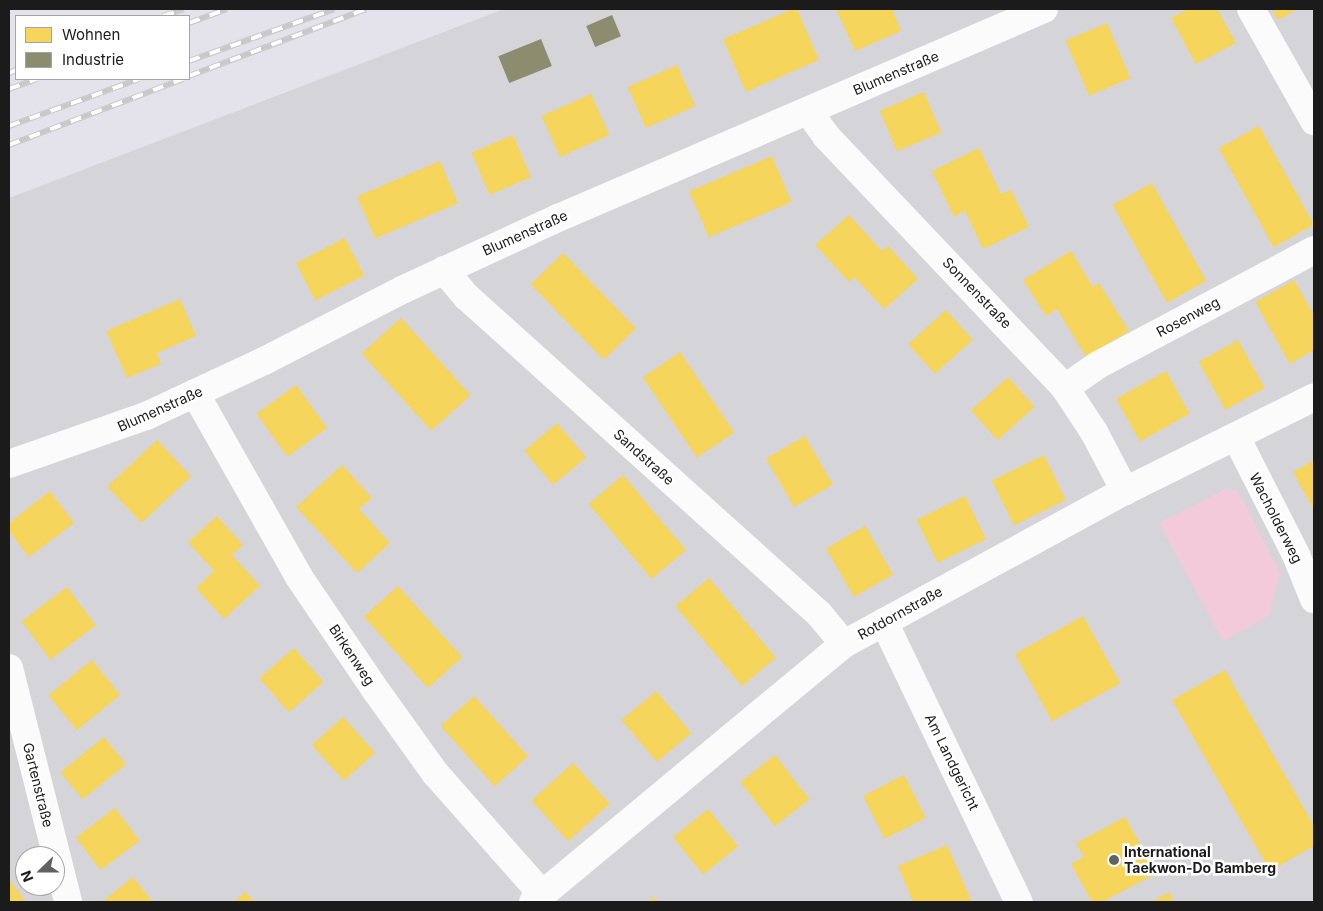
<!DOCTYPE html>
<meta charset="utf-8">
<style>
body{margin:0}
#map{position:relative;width:1323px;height:911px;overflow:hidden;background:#e4e2ea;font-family:Inter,sans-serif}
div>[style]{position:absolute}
.residential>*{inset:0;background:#d5d4d9}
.park>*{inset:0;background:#f2cad9}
.homes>*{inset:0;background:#f6d55c;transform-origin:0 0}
.industry>*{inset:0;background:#8c8c6e;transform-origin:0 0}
.minor>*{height:28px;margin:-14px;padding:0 14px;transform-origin:14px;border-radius:14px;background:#fbfbfc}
.rail>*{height:5.5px;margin-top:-2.75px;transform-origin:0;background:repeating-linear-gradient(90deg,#fff 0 11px,#c8c8c9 0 22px);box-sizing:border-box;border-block:1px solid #c8c8c9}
.dots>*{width:14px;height:14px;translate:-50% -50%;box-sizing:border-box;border:2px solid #fff;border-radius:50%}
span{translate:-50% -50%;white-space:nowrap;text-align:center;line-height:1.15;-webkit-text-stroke:5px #fff;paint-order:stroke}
.street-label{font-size:14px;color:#1b1b1b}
.poi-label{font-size:14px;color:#1b1b1b;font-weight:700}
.left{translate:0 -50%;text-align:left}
.frame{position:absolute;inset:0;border:10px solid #1b1b1b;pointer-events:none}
.legend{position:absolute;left:15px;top:15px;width:175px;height:65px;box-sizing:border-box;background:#fff;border:1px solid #a4a4a4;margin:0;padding:6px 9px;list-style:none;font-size:15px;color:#1b1b1b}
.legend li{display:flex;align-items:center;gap:10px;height:25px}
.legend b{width:25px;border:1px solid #a4a4a4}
.north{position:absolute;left:15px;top:846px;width:50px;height:50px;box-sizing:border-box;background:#fff;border:1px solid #a4a4a4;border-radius:50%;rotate:248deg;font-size:14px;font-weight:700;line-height:20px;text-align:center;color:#1b1b1b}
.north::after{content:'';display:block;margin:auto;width:18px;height:22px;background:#616163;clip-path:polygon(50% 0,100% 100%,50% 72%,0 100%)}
</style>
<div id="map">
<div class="residential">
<div style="clip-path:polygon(evenodd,504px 9px,1314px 9px,1314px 902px,9px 902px,9px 198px,504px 9px,25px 856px,55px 856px,55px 886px,25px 886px,25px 856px)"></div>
</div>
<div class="park">
<div style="clip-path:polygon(1226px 489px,1238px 491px,1280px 573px,1269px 616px,1223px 641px,1159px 523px)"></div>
</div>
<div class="homes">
<div style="clip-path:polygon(793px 9px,797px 9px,819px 60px,746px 92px,723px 39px)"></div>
<div style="clip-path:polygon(836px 9px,892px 9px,901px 31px,855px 51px)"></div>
<div style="clip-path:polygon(1188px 9px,1217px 9px,1236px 43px,1196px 64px,1171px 18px)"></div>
<div style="clip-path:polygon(1272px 9px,1298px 9px,1278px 20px)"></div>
<div style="left:1107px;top:23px;width:60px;height:45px;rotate:67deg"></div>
<div style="left:677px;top:65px;width:45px;height:54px;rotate:66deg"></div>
<div style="left:924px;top:92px;width:44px;height:48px;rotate:67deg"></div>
<div style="left:591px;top:94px;width:45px;height:54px;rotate:66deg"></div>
<div style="left:1259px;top:126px;width:113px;height:46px;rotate:61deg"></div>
<div style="left:513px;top:135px;width:46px;height:45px;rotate:67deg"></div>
<div style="clip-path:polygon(979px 148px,1001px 194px,1011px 190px,1029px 227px,983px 249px,965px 211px,954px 217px,932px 171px)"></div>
<div style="left:772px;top:156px;width:50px;height:90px;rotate:67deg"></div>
<div style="left:440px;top:161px;width:46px;height:90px;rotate:67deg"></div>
<div style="left:1152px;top:183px;width:112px;height:45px;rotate:61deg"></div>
<div style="clip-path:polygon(849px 215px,882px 251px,888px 246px,918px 279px,884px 309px,854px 277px,849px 282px,815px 245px)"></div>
<div style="left:345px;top:238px;width:42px;height:55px;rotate:63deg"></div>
<div style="clip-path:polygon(1071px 251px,1093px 287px,1099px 283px,1129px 331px,1086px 357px,1057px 309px,1046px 316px,1023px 280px)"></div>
<div style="left:563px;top:253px;width:105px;height:45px;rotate:46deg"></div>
<div style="clip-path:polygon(1294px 280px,1314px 315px,1314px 350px,1290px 364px,1255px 302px)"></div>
<div style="clip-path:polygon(180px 299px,196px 336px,157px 353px,161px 364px,127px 378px,106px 331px)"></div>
<div style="left:946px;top:310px;width:40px;height:51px;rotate:48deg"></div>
<div style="left:401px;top:318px;width:104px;height:53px;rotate:48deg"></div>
<div style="left:1238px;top:340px;width:55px;height:45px;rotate:61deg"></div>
<div style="left:680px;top:352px;width:97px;height:45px;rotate:56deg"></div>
<div style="left:1166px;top:371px;width:49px;height:57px;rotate:61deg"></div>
<div style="left:1008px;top:377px;width:40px;height:50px;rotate:48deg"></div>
<div style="left:296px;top:385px;width:53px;height:49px;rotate:54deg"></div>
<div style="left:557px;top:423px;width:45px;height:43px;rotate:50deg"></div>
<div style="left:805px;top:436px;width:56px;height:45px;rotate:60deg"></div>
<div style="left:157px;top:440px;width:50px;height:68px;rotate:47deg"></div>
<div style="left:1044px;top:455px;width:50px;height:58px;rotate:64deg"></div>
<div style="clip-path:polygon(1314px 460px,1314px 510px,1293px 472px)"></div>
<div style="clip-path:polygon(342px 465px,372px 498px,359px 509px,390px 543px,357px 573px,296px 507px)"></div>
<div style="left:623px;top:475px;width:98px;height:45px;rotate:50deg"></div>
<div style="clip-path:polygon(50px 491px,74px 523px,29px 557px,9px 531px,9px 523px)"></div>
<div style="left:965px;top:496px;width:48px;height:54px;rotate:64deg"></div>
<div style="clip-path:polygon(217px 516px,243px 545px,232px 555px,260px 586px,224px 619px,196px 588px,214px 571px,188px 542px)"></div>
<div style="left:865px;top:526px;width:56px;height:45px;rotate:60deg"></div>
<div style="left:709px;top:578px;width:104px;height:44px;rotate:50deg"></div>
<div style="left:398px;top:586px;width:96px;height:46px;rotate:48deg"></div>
<div style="left:67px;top:587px;width:48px;height:57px;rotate:53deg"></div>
<div style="left:1083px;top:616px;width:77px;height:78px;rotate:61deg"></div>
<div style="left:294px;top:648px;width:45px;height:46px;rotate:49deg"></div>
<div style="left:92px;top:660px;width:45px;height:56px;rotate:51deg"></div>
<div style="clip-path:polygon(1225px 670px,1314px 826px,1314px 846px,1270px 871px,1172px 700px)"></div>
<div style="left:656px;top:691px;width:55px;height:45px;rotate:50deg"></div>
<div style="left:474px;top:696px;width:81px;height:45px;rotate:48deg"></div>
<div style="left:343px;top:717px;width:48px;height:42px;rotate:48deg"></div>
<div style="left:104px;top:737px;width:35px;height:56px;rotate:51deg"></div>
<div style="left:775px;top:755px;width:56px;height:44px;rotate:52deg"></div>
<div style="left:573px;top:763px;width:55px;height:56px;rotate:48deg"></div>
<div style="left:904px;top:775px;width:48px;height:46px;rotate:63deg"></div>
<div style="left:115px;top:808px;width:41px;height:49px;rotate:53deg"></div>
<div style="left:708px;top:809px;width:48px;height:45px;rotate:51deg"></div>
<div style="clip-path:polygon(1125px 817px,1157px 873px,1102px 902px,1092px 902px,1071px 864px,1084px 857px,1076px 843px)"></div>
<div style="clip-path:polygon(947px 845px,972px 902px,913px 902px,898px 866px)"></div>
<div style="clip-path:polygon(133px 877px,153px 902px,102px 902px)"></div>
<div style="clip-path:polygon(10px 881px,26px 902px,9px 902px)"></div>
<div style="clip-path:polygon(245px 892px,255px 902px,234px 902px)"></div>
<div style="clip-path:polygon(1169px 892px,1174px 902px,1151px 902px)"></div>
<div style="clip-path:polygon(653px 897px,658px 902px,647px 902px)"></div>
</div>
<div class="industry">
<div style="left:612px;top:15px;width:23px;height:28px;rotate:67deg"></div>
<div style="left:541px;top:39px;width:29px;height:46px;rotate:68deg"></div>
</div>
<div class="minor">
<div style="left:1251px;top:9px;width:129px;rotate:60.6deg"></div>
<div style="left:808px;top:111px;width:31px;rotate:54deg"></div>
<div style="left:826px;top:136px;width:347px;rotate:46.5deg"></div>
<div style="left:1065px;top:388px;width:53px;rotate:56.6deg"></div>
<div style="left:1094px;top:432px;width:67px;rotate:62.3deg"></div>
<div style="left:444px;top:270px;width:35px;rotate:50deg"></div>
<div style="left:467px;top:297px;width:474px;rotate:42deg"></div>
<div style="left:819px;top:614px;width:39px;rotate:50deg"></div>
<div style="left:1065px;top:388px;width:40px;rotate:-34.9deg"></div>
<div style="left:1098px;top:365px;width:245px;rotate:-28deg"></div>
<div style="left:195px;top:393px;width:211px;rotate:60.5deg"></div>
<div style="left:299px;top:577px;width:139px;rotate:55.9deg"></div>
<div style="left:377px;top:692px;width:100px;rotate:54.4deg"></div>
<div style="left:435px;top:773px;width:162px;rotate:48.5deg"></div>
<div style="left:1236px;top:437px;width:132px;rotate:63deg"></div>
<div style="left:1296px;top:555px;width:48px;rotate:67.8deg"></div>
<div style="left:9px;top:464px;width:145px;rotate:-19.3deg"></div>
<div style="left:146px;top:416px;width:130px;rotate:-25deg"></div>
<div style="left:264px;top:361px;width:155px;rotate:-27.2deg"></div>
<div style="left:402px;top:290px;width:172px;rotate:-24.8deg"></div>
<div style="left:558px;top:218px;width:529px;rotate:-23.27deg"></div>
<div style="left:884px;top:622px;width:311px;rotate:64.3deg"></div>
<div style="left:9px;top:668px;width:241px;rotate:75.8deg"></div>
<div style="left:533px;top:902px;width:404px;rotate:-39.7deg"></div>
<div style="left:844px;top:644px;width:320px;rotate:-28.6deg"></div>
<div style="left:1125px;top:491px;width:211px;rotate:-26.4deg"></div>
</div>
<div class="rail">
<div style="left:163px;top:16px;width:22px;rotate:-18deg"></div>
<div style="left:189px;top:23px;width:40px;rotate:-20.2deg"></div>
<div style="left:189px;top:61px;width:154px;rotate:-19.7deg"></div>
<div style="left:9px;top:73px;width:8px;rotate:-23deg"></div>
<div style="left:189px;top:76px;width:189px;rotate:-20.7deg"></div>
<div style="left:9px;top:89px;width:29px;rotate:-20deg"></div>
<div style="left:9px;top:126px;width:138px;rotate:-19.9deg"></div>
<div style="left:9px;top:145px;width:186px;rotate:-20.8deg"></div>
</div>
<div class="dots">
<div style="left:1114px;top:860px;background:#616163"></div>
</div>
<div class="street-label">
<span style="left:896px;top:73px;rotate:-23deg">Blumenstraße</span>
<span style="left:525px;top:233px;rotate:-24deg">Blumenstraße</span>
<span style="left:977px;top:293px;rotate:46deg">Sonnenstraße</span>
<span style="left:1188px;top:317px;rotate:-28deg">Rosenweg</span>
<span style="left:160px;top:409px;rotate:-24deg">Blumenstraße</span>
<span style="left:644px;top:457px;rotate:42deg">Sandstraße</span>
<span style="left:1276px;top:518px;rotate:63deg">Wacholderweg</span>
<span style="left:900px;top:613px;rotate:-29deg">Rotdornstraße</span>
<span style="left:352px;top:655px;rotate:56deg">Birkenweg</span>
<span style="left:952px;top:762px;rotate:64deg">Am Landgericht</span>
<span style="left:38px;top:785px;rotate:76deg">Gartenstraße</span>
</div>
<div class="poi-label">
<span class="left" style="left:1124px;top:860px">International<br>Taekwon-Do Bamberg</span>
</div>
<div class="frame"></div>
<ul class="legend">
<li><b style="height:14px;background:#f6d55c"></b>Wohnen</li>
<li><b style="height:14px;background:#8c8c6e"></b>Industrie</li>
</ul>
<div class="north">N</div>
</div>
